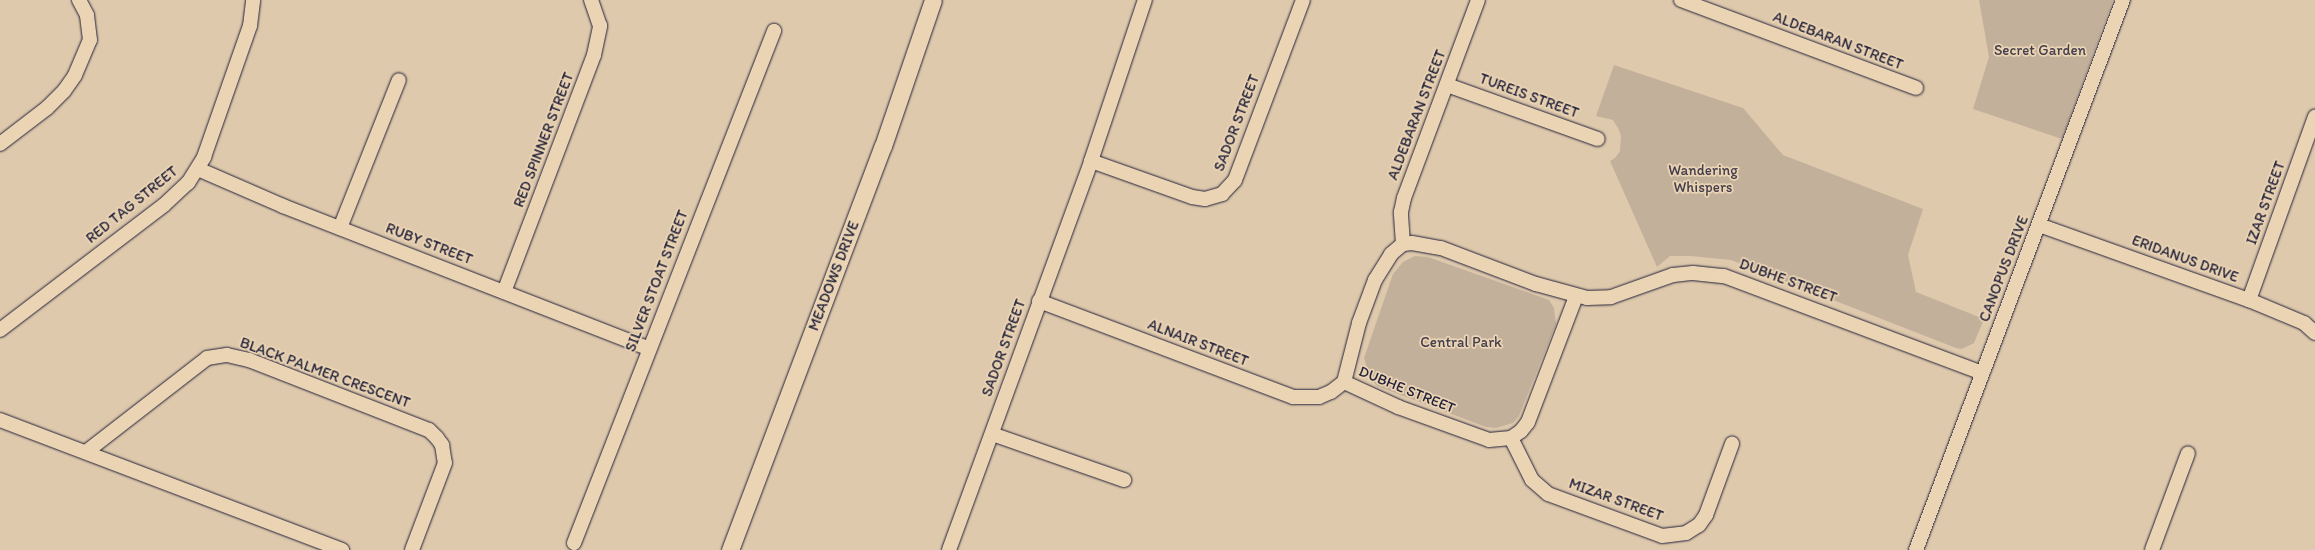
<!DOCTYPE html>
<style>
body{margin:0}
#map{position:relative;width:2315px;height:550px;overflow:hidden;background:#dfc9ac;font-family:Itim,sans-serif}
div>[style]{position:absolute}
.green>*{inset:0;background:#c3b09b}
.roads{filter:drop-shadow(0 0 1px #22223b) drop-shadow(0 0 1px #22223b)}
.minor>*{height:14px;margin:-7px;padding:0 7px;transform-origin:7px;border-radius:7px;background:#ebd4b3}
.tertiary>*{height:17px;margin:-8.5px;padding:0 8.5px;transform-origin:8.5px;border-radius:8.5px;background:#ebd4b3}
span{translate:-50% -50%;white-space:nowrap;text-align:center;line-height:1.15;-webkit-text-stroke:3.5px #ebd4b3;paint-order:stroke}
.street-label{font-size:15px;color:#22223b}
.park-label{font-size:15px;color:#423e4e}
</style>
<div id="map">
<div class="green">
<div style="clip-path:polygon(1979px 0,2113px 0,2062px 139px,1973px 109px,1989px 57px)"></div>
<div style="clip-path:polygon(1614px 65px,1743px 108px,1783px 155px,1923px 209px,1908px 255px,1916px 292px,1984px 319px,1974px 343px,1962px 349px,1956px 348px,1731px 260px,1690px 256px,1670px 256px,1657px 267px,1610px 161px,1615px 158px,1620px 151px,1621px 136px,1618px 128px,1613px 120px,1596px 116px)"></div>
<div style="clip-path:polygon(1415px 256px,1428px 257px,1549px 300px,1554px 308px,1556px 324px,1519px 416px,1513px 423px,1496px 428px,1486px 427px,1377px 386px,1370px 378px,1364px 358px,1393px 274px,1403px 262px)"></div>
</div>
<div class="roads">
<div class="minor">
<div style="left:1681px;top:0;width:251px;rotate:20.5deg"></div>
<div style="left:1447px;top:85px;width:160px;rotate:19.7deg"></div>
<div style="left:0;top:144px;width:59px;rotate:-37.5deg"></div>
<div style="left:47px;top:108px;width:24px;rotate:-45deg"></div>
<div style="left:64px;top:91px;width:19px;rotate:-55deg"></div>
<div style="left:75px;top:75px;width:38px;rotate:-67deg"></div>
<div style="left:90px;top:40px;width:25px;rotate:-97deg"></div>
<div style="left:87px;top:15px;width:17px;rotate:-118deg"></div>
<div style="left:1091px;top:161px;width:107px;rotate:19.6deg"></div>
<div style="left:1192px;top:197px;width:13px;rotate:9deg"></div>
<div style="left:1205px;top:199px;width:18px;rotate:-16deg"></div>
<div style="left:1222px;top:194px;width:19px;rotate:-47deg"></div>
<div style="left:1235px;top:180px;width:192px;rotate:-69.3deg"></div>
<div style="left:198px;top:169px;width:93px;rotate:23.5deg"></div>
<div style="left:283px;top:206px;width:393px;rotate:21.3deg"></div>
<div style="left:2039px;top:225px;width:223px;rotate:19.7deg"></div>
<div style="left:2249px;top:300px;width:60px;rotate:22.7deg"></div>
<div style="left:2304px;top:323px;width:15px;rotate:42deg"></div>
<div style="left:340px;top:228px;width:159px;rotate:-68.3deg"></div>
<div style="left:1403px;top:244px;width:32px;rotate:-94deg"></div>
<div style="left:1401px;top:212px;width:14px;rotate:-78deg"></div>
<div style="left:1404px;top:198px;width:211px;rotate:-69.5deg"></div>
<div style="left:504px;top:292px;width:254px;rotate:-69.2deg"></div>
<div style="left:594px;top:55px;width:30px;rotate:-78deg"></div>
<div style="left:600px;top:26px;width:28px;rotate:-109deg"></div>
<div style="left:2249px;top:300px;width:195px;rotate:-70.2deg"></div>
<div style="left:1039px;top:301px;width:272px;rotate:20.7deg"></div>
<div style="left:1293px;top:397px;width:26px"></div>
<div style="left:1319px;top:397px;width:13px;rotate:-23deg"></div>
<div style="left:1331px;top:392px;width:16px;rotate:-38deg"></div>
<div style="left:0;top:330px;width:206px;rotate:-37.3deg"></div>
<div style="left:164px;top:205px;width:33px;rotate:-43deg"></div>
<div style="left:188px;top:183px;width:31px;rotate:-58deg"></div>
<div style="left:204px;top:157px;width:139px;rotate:-70.7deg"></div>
<div style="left:250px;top:26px;width:26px;rotate:-83deg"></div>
<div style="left:1344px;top:382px;width:61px;rotate:-75.7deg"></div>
<div style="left:1359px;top:323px;width:46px;rotate:-69.6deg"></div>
<div style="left:1375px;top:280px;width:31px;rotate:-58deg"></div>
<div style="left:1391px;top:254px;width:16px;rotate:-40deg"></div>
<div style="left:1403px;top:244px;width:9px;rotate:-6deg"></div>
<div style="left:1412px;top:243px;width:29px;rotate:10deg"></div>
<div style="left:1441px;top:248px;width:102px;rotate:20.8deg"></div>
<div style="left:1536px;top:284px;width:53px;rotate:15.4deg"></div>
<div style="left:1587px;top:298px;width:24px;rotate:-2deg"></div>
<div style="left:1611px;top:297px;width:66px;rotate:-19.5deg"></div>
<div style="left:1673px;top:275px;width:20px;rotate:-6deg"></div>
<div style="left:1693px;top:273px;width:31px;rotate:6deg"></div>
<div style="left:1724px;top:276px;width:276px;rotate:20.6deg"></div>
<div style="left:1344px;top:382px;width:60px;rotate:24.8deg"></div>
<div style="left:1398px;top:407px;width:97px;rotate:19.9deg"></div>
<div style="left:1489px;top:440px;width:22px;rotate:-5deg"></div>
<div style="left:1511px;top:438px;width:12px;rotate:-35deg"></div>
<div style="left:1521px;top:431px;width:11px;rotate:-52deg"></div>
<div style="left:1528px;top:422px;width:135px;rotate:-69.1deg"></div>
<div style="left:0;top:420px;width:366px;rotate:20.8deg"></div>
<div style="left:992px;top:434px;width:140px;rotate:19.2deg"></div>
<div style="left:1511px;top:438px;width:47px;rotate:63.4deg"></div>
<div style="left:1532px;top:480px;width:21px;rotate:41deg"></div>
<div style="left:1548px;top:494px;width:121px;rotate:20.2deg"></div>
<div style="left:1662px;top:536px;width:24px;rotate:-7deg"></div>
<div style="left:1686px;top:533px;width:15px;rotate:-32deg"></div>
<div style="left:1699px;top:525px;width:12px;rotate:-55deg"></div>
<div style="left:1706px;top:515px;width:76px;rotate:-69.9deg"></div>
<div style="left:86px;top:452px;width:153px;rotate:-37.8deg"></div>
<div style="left:207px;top:358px;width:20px;rotate:-9deg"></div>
<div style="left:227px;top:355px;width:23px;rotate:13deg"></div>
<div style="left:249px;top:360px;width:193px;rotate:21.3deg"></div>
<div style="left:429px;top:430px;width:11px;rotate:45deg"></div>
<div style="left:437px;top:438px;width:9px;rotate:54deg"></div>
<div style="left:442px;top:445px;width:18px;rotate:81deg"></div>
<div style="left:445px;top:463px;width:93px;rotate:110.8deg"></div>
<div style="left:574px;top:543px;width:550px;rotate:-68.66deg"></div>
<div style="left:949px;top:550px;width:414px;rotate:-69.9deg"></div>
<div style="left:1091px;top:161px;width:170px;rotate:-71.5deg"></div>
<div style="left:1916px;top:550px;width:588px;rotate:-69.38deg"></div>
<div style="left:2152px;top:550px;width:103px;rotate:-69.6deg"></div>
</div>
<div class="tertiary">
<div style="left:730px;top:550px;width:432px;rotate:-69.3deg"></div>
<div style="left:883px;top:146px;width:154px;rotate:-71.1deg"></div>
</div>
</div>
<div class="street-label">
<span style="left:1838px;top:41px;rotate:21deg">ALDEBARAN STREET</span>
<span style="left:1529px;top:96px;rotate:20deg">TUREIS STREET</span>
<span style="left:1417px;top:115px;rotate:-69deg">ALDEBARAN STREET</span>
<span style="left:1237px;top:123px;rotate:-69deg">SADOR STREET</span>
<span style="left:544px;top:140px;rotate:-69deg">RED SPINNER STREET</span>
<span style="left:2266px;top:203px;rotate:-70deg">IZAR STREET</span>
<span style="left:132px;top:205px;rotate:-39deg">RED TAG STREET</span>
<span style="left:429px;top:244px;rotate:21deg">RUBY STREET</span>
<span style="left:2185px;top:259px;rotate:20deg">ERIDANUS DRIVE</span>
<span style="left:2004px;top:269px;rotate:-69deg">CANOPUS DRIVE</span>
<span style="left:834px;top:276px;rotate:-69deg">MEADOWS DRIVE</span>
<span style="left:657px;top:281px;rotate:-69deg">SILVER STOAT STREET</span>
<span style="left:1788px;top:281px;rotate:20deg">DUBHE STREET</span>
<span style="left:1198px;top:343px;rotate:21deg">ALNAIR STREET</span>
<span style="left:1004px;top:348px;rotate:-70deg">SADOR STREET</span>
<span style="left:325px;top:373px;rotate:20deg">BLACK PALMER CRESCENT</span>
<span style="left:1407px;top:390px;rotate:22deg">DUBHE STREET</span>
<span style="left:1616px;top:500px;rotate:20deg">MIZAR STREET</span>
</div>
<div class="park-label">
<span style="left:2040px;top:51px">Secret Garden</span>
<span style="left:1703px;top:179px">Wandering<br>Whispers</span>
<span style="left:1461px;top:343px">Central Park</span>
</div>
</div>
